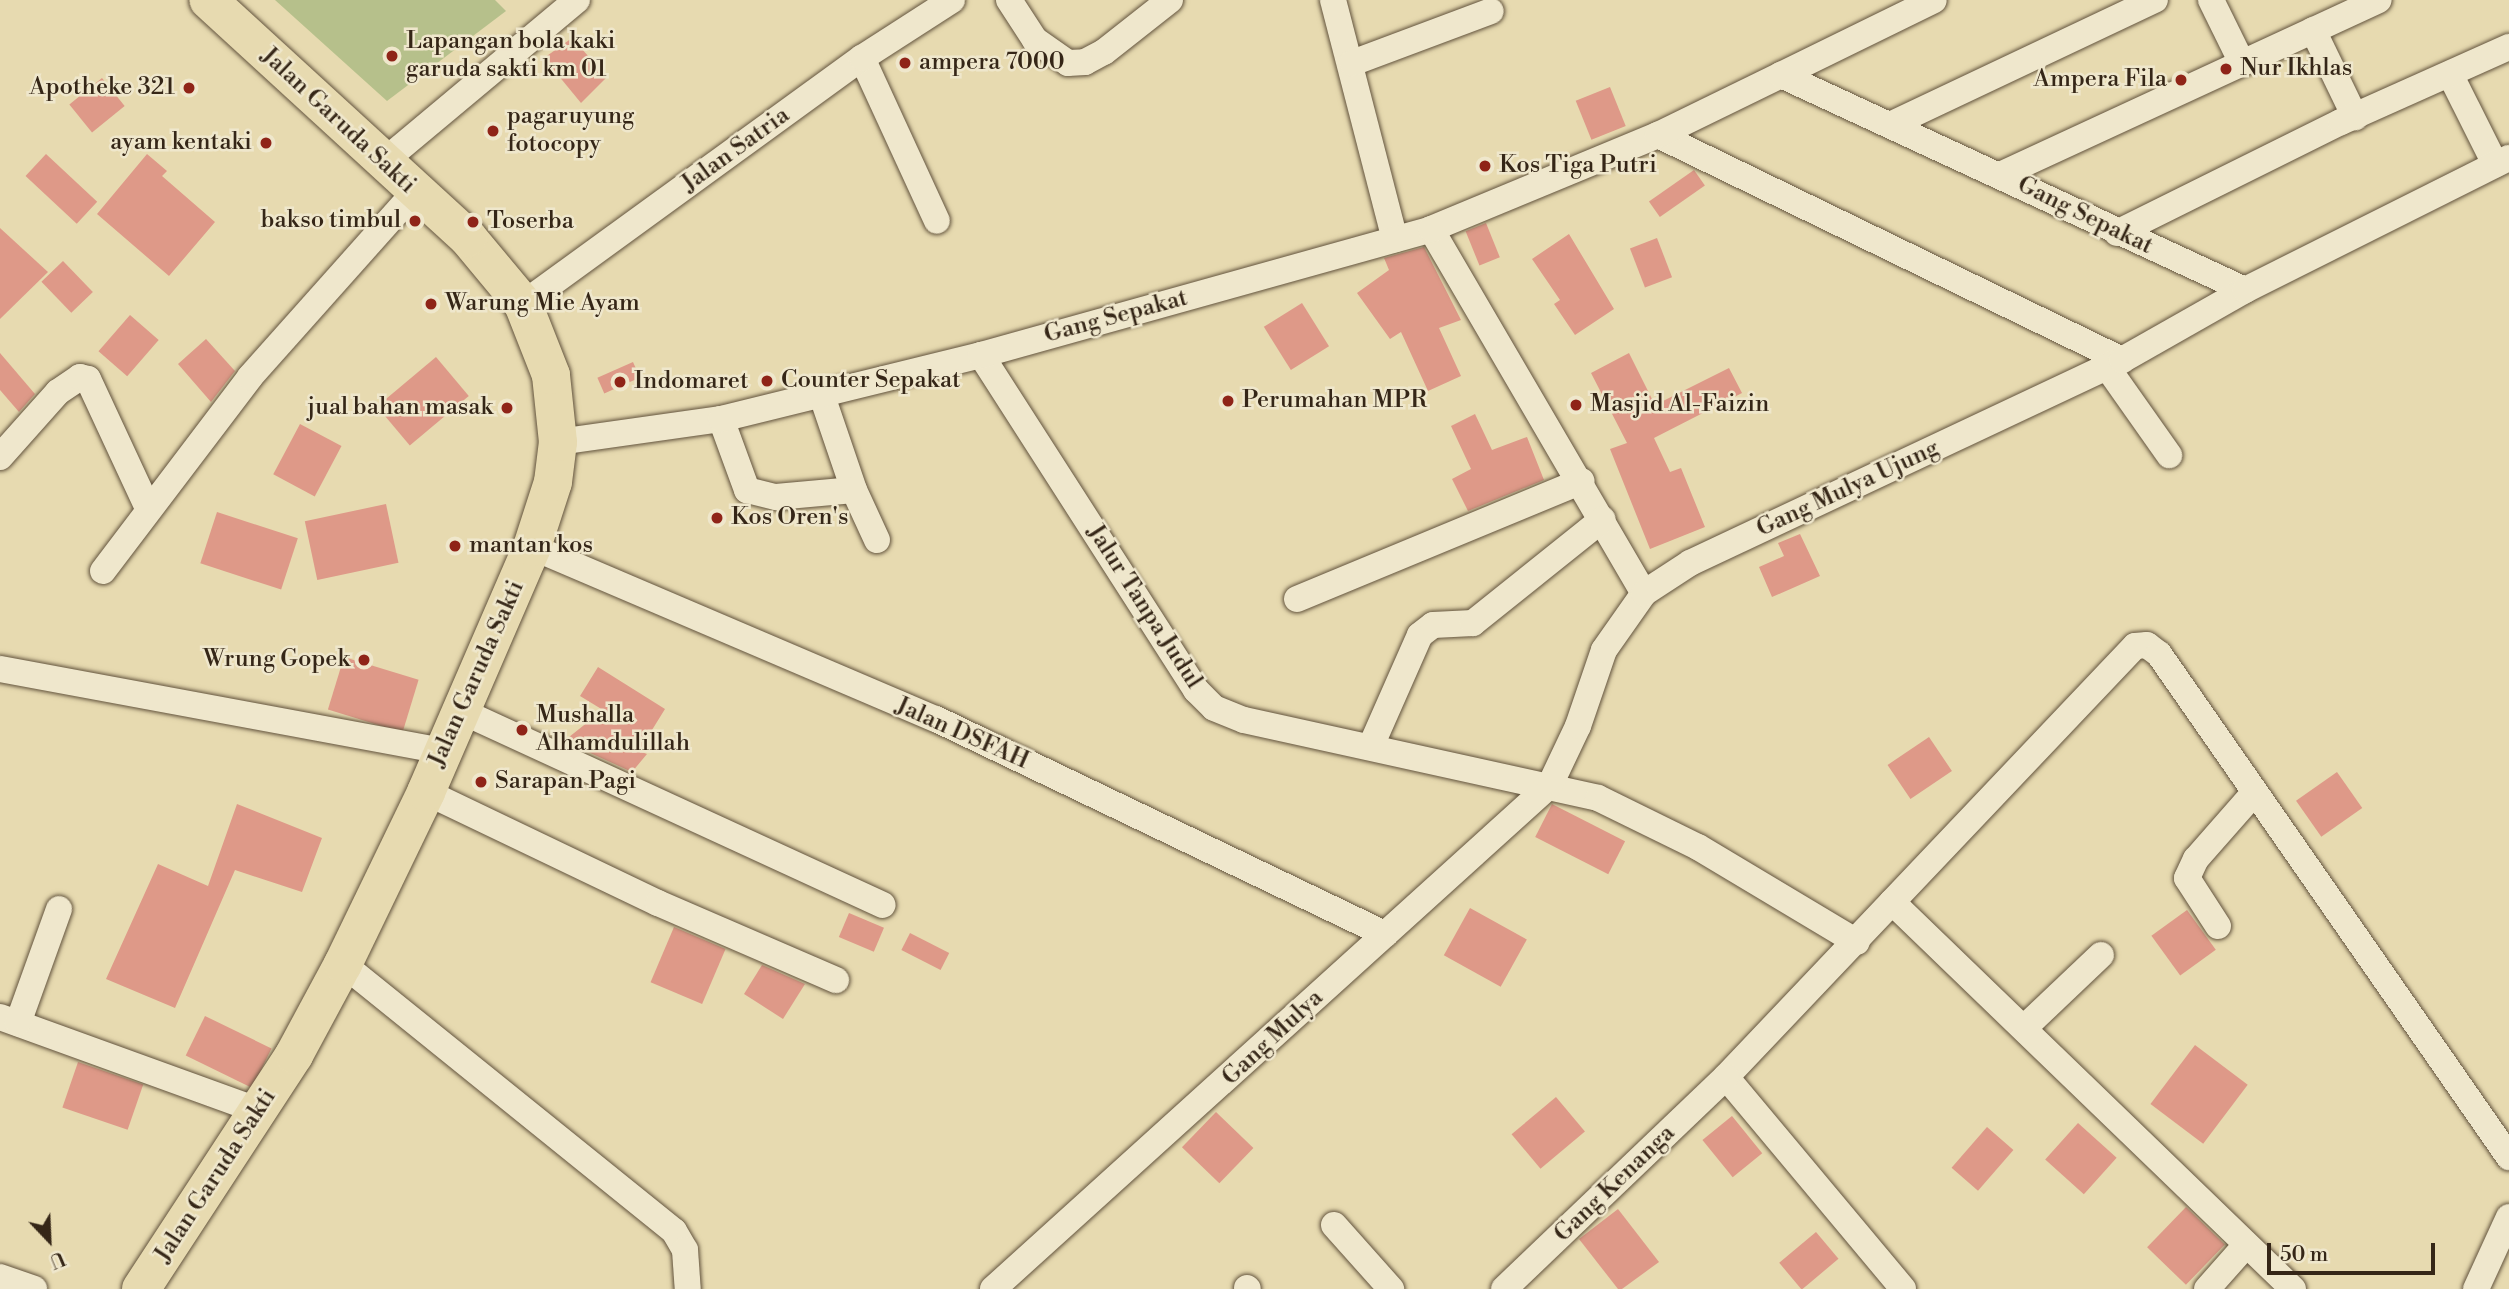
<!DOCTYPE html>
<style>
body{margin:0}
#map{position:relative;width:2509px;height:1289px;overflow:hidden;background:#e7dab0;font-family:"Libre Bodoni",serif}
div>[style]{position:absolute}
.green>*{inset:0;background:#b6c08b}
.building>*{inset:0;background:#de9988;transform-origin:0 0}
.roads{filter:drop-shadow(0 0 2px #62533d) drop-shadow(0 0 2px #62533d)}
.minor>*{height:26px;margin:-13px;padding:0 13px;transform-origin:13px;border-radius:13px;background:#efe7cc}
.highway>*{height:38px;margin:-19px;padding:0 19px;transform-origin:19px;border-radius:19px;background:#e7dab0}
.dots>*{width:19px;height:19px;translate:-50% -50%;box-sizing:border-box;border:4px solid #efe7cc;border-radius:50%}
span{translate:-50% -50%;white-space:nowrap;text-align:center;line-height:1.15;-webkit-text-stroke:5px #efe7cc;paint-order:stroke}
.poi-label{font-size:24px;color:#352617}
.left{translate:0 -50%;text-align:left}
.right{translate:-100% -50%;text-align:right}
.street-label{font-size:24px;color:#352617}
.north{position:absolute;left:14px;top:1205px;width:70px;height:70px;-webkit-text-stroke:5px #efe7cc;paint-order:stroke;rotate:157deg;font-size:19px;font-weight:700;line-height:28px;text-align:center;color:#352617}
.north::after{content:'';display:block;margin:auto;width:24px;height:32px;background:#352617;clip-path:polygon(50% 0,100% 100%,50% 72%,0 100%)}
.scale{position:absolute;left:2267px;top:1243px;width:168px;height:32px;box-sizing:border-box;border:4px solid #352617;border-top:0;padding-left:9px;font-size:21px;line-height:24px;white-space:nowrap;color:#352617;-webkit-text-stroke:5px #efe7cc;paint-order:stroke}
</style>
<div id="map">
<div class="green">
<div style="clip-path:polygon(275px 0,495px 0,506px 11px,387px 101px)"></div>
</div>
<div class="building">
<div style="clip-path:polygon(572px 38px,607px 77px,581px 103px,544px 58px)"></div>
<div style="left:102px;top:78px;width:36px;height:42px;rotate:51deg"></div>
<div style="left:1610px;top:87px;width:42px;height:37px;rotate:68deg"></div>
<div style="left:46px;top:154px;width:70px;height:30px;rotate:43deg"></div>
<div style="clip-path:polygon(147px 154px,167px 171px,162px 176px,215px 222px,169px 276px,97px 214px)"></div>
<div style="left:1694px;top:170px;width:19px;height:55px;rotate:55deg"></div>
<div style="left:1486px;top:223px;width:37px;height:22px;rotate:68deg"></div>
<div style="clip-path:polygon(0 228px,48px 272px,0 319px)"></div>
<div style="clip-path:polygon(1569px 234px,1614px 309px,1575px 335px,1554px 304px,1560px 300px,1532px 259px)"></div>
<div style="left:1657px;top:238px;width:42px;height:29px;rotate:69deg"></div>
<div style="clip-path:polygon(1424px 247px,1461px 320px,1439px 328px,1461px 376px,1428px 391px,1401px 332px,1390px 339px,1357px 293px,1389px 270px,1384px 258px)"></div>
<div style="left:63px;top:261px;width:43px;height:30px;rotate:46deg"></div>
<div style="left:1302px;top:303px;width:51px;height:45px;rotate:58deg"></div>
<div style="left:130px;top:315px;width:38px;height:48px;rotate:41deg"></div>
<div style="clip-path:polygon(206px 339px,235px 371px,211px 402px,178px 364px)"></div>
<div style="clip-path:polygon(0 353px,35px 394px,19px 412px,0 390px)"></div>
<div style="clip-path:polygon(1629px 353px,1655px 405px,1729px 368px,1742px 393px,1654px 438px,1670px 472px,1681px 468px,1705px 527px,1650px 549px,1610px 449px,1627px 443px,1591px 373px)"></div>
<div style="left:436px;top:357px;width:51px;height:77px;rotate:50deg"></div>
<div style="left:633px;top:362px;width:17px;height:39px;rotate:66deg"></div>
<div style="clip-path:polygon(1475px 414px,1492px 450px,1527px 437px,1544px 480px,1468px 511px,1452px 479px,1471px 469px,1451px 426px)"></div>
<div style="left:300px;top:424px;width:47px;height:57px;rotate:28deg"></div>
<div style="left:386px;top:504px;width:60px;height:83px;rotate:78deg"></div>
<div style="left:217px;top:512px;width:85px;height:54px;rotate:18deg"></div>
<div style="clip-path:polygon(1800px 534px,1820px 576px,1772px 597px,1759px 567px,1784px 556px,1778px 543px)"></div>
<div style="left:344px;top:657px;width:78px;height:55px;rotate:17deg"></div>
<div style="clip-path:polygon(598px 667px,665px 709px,639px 751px,647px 754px,632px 772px,564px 741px,603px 710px,580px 696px)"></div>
<div style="left:1929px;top:737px;width:41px;height:50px;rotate:56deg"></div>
<div style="left:2337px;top:772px;width:44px;height:50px;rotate:55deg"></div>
<div style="clip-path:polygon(237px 804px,322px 838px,302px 892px,235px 870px,175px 1008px,106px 979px,158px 864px,208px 886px)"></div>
<div style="left:1552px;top:804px;width:82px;height:37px;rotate:27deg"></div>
<div style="left:1470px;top:908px;width:65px;height:54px;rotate:29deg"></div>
<div style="left:2187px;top:910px;width:49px;height:44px;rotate:54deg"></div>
<div style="left:849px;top:913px;width:38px;height:26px;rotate:23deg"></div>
<div style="left:674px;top:927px;width:56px;height:60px;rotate:23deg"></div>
<div style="left:910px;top:933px;width:44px;height:19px;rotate:27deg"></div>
<div style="clip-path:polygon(762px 965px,805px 984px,783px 1019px,744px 994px)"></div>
<div style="left:205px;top:1016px;width:74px;height:44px;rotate:26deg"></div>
<div style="left:2195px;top:1045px;width:66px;height:74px;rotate:37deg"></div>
<div style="left:78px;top:1062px;width:69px;height:48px;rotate:19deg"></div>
<div style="left:1556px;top:1097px;width:45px;height:58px;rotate:50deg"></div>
<div style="left:1216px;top:1112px;width:52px;height:49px;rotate:44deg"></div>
<div style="left:1732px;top:1116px;width:48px;height:38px;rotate:51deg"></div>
<div style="left:2078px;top:1123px;width:52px;height:49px;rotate:42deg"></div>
<div style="left:1987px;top:1127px;width:35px;height:54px;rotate:41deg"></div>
<div style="left:2186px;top:1207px;width:54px;height:56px;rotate:44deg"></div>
<div style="clip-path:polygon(1618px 1209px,1659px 1262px,1622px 1289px,1618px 1289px,1579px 1239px)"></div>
<div style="left:1816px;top:1232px;width:35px;height:48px;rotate:50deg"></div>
</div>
<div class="roads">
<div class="minor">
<div style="left:1009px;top:0;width:48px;rotate:57deg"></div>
<div style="left:1035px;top:40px;width:40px;rotate:34.9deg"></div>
<div style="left:1068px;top:63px;width:17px;rotate:-3deg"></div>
<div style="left:1085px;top:62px;width:21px;rotate:-28deg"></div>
<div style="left:1104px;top:52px;width:84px;rotate:-38.2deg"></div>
<div style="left:1333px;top:0;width:247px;rotate:75.5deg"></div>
<div style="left:2211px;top:0;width:70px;rotate:63.8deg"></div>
<div style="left:2313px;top:30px;width:97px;rotate:64.2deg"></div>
<div style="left:862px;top:58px;width:179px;rotate:65.3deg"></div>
<div style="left:1352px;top:63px;width:148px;rotate:-20.5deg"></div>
<div style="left:2450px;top:74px;width:101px;rotate:63.4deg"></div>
<div style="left:1781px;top:75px;width:170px;rotate:-26.1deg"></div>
<div style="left:1890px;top:125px;width:293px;rotate:-25.3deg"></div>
<div style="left:1658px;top:135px;width:516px;rotate:25.87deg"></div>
<div style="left:382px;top:163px;width:254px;rotate:-39.9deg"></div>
<div style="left:2000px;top:175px;width:417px;rotate:-24.8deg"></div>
<div style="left:1431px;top:229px;width:422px;rotate:59.7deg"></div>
<div style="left:2117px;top:233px;width:250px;rotate:-26.4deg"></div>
<div style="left:2341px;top:122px;width:184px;rotate:-24.1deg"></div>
<div style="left:523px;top:304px;width:419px;rotate:-36deg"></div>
<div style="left:862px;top:58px;width:107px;rotate:-32.8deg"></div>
<div style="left:981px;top:355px;width:398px;rotate:57.3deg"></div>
<div style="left:1196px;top:690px;width:25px;rotate:45deg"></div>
<div style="left:1214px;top:708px;width:32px;rotate:22deg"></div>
<div style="left:1244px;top:720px;width:362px;rotate:12.4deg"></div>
<div style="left:1598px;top:798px;width:111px;rotate:26.1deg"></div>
<div style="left:1698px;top:847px;width:185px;rotate:30.9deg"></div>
<div style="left:2107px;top:367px;width:108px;rotate:54.8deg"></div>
<div style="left:821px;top:393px;width:102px;rotate:71.2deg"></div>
<div style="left:721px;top:419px;width:76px;rotate:69.9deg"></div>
<div style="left:747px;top:490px;width:30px;rotate:14deg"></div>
<div style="left:776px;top:497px;width:78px;rotate:-5.1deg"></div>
<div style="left:854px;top:490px;width:55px;rotate:65.3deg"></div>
<div style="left:558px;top:442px;width:165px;rotate:-8deg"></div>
<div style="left:721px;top:419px;width:268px;rotate:-13.8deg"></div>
<div style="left:981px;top:355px;width:467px;rotate:-15.6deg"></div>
<div style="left:1431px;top:229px;width:246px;rotate:-22.5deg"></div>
<div style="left:1658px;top:135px;width:137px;rotate:-26deg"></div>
<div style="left:1781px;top:75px;width:511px;rotate:24.86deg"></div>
<div style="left:0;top:457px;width:87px;rotate:-48.3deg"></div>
<div style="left:58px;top:392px;width:27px;rotate:-34deg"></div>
<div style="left:80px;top:377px;width:8px;rotate:14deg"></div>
<div style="left:88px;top:379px;width:142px;rotate:65.1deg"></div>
<div style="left:532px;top:547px;width:439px;rotate:23.1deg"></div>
<div style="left:936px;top:719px;width:498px;rotate:25.6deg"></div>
<div style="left:103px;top:571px;width:243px;rotate:-52.8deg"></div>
<div style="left:250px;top:377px;width:248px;rotate:-48.3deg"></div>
<div style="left:1297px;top:599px;width:308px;rotate:-22.5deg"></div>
<div style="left:0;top:669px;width:451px;rotate:10.5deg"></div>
<div style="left:461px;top:711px;width:464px;rotate:24.7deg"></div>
<div style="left:1371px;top:746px;width:121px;rotate:-66.2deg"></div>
<div style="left:1420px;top:635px;width:16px;rotate:-38deg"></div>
<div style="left:1433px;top:625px;width:40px;rotate:-2.9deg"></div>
<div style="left:1473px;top:623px;width:166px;rotate:-38.7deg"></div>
<div style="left:426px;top:792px;width:257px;rotate:25.6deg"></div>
<div style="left:658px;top:903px;width:194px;rotate:23.4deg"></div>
<div style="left:1892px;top:902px;width:241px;rotate:133.5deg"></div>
<div style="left:1726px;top:1077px;width:276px;rotate:50.1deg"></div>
<div style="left:2218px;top:926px;width:57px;rotate:-122.9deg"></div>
<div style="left:2187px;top:878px;width:21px;rotate:-65deg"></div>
<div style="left:2196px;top:859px;width:88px;rotate:-48.7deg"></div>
<div style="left:343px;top:964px;width:425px;rotate:38.9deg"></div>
<div style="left:674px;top:1231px;width:22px;rotate:60deg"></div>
<div style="left:685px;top:1250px;width:39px;rotate:86deg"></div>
<div style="left:0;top:1017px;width:276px;rotate:19.9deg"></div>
<div style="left:18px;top:1023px;width:121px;rotate:-70.2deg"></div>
<div style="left:2024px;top:1028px;width:106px;rotate:-43.5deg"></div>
<div style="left:1334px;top:1225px;width:86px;rotate:48.3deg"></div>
<div style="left:0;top:1277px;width:36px;rotate:19deg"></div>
<div style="left:1247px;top:1288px;width:1px;rotate:45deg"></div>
<div style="left:993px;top:1289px;width:751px;rotate:-42.14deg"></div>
<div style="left:1550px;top:785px;width:65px;rotate:-64.6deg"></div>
<div style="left:1578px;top:726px;width:80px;rotate:-71.1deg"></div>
<div style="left:1604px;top:650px;width:70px;rotate:-54.9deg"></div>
<div style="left:1644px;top:593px;width:55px;rotate:-33.1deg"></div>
<div style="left:1690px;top:563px;width:477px;rotate:-25.2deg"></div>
<div style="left:2122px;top:360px;width:142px;rotate:-29.6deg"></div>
<div style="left:2245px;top:290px;width:295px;rotate:-26.6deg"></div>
<div style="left:1504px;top:1289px;width:307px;rotate:-43.7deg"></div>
<div style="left:2207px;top:1289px;width:57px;rotate:-48.5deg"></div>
<div style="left:2293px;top:1289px;width:557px;rotate:-136.02deg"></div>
<div style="left:1892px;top:902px;width:353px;rotate:-46.5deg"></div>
<div style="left:2135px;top:646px;width:12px;rotate:-5deg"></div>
<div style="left:2147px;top:645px;width:15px;rotate:37deg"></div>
<div style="left:2159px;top:654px;width:613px;rotate:55.17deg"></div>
<div style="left:2476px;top:1289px;width:79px;rotate:-65.4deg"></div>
</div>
<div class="highway">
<div style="left:141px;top:1289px;width:280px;rotate:-56.8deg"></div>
<div style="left:294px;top:1055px;width:103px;rotate:-61.7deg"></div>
<div style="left:343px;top:964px;width:191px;rotate:-64.2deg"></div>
<div style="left:426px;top:792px;width:267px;rotate:-66.6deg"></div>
<div style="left:532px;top:547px;width:68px;rotate:-72.1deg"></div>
<div style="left:553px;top:482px;width:40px;rotate:-82.9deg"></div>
<div style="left:558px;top:442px;width:67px;rotate:-96deg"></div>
<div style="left:551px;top:375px;width:76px;rotate:-111.5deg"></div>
<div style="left:523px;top:304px;width:86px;rotate:-129.8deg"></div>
<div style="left:468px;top:238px;width:352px;rotate:-137.5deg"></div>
</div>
</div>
<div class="dots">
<div style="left:392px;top:56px;background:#8f2418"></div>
<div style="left:905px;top:63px;background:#8f2418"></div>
<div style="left:2226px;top:69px;background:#8f2418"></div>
<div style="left:2181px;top:80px;background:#8f2418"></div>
<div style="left:189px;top:88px;background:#8f2418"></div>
<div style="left:493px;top:131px;background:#8f2418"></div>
<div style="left:266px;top:143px;background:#8f2418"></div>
<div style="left:1485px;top:166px;background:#8f2418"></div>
<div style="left:415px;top:221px;background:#8f2418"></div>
<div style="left:473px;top:222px;background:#8f2418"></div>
<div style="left:431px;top:304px;background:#8f2418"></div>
<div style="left:767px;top:381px;background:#8f2418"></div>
<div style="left:620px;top:382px;background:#8f2418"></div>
<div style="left:1228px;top:401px;background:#8f2418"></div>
<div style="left:1576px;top:405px;background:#8f2418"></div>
<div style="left:507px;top:408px;background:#8f2418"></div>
<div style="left:717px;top:518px;background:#8f2418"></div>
<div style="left:455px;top:546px;background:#8f2418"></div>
<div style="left:364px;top:660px;background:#8f2418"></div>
<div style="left:522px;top:730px;background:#8f2418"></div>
<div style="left:481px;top:782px;background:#8f2418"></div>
</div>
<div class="poi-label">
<span class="left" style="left:406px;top:56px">Lapangan bola kaki<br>garuda sakti km 01</span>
<span class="left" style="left:919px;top:63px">ampera 7000</span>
<span class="left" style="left:2240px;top:69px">Nur Ikhlas</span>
<span class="right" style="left:2167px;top:80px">Ampera Fila</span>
<span class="right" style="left:175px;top:88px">Apotheke 321</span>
<span class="left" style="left:507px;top:131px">pagaruyung<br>fotocopy</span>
<span class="right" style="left:252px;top:143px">ayam kentaki</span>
<span class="left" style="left:1499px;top:166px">Kos Tiga Putri</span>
<span class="right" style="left:401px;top:221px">bakso timbul</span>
<span class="left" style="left:487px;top:222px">Toserba</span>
<span class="left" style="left:445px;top:304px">Warung Mie Ayam</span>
<span class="left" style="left:781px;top:381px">Counter Sepakat</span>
<span class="left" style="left:634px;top:382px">Indomaret</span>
<span class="left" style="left:1242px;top:401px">Perumahan MPR</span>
<span class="left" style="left:1590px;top:405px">Masjid Al-Faizin</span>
<span class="right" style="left:493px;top:408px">jual bahan masak</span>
<span class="left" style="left:731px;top:518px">Kos Oren's</span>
<span class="left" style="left:469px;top:546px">mantan kos</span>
<span class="right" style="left:350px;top:660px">Wrung Gopek</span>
<span class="left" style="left:536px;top:730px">Mushalla<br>Alhamdulillah</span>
<span class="left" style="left:495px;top:782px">Sarapan Pagi</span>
</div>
<div class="street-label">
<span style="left:338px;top:121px;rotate:43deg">Jalan Garuda Sakti</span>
<span style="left:736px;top:150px;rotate:-36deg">Jalan Satria</span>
<span style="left:2085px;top:216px;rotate:26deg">Gang Sepakat</span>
<span style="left:1116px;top:317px;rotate:-15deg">Gang Sepakat</span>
<span style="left:1848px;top:489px;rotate:-25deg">Gang Mulya Ujung</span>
<span style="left:1144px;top:607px;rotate:57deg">Jalur Tanpa Judul</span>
<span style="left:477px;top:674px;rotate:-66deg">Jalan Garuda Sakti</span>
<span style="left:962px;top:734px;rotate:24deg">Jalan DSFAH</span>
<span style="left:1273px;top:1038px;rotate:-43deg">Gang Mulya</span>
<span style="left:216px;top:1176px;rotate:-57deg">Jalan Garuda Sakti</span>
<span style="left:1615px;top:1184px;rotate:-44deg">Gang Kenanga</span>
</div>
<div class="north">U</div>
<div class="scale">50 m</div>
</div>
